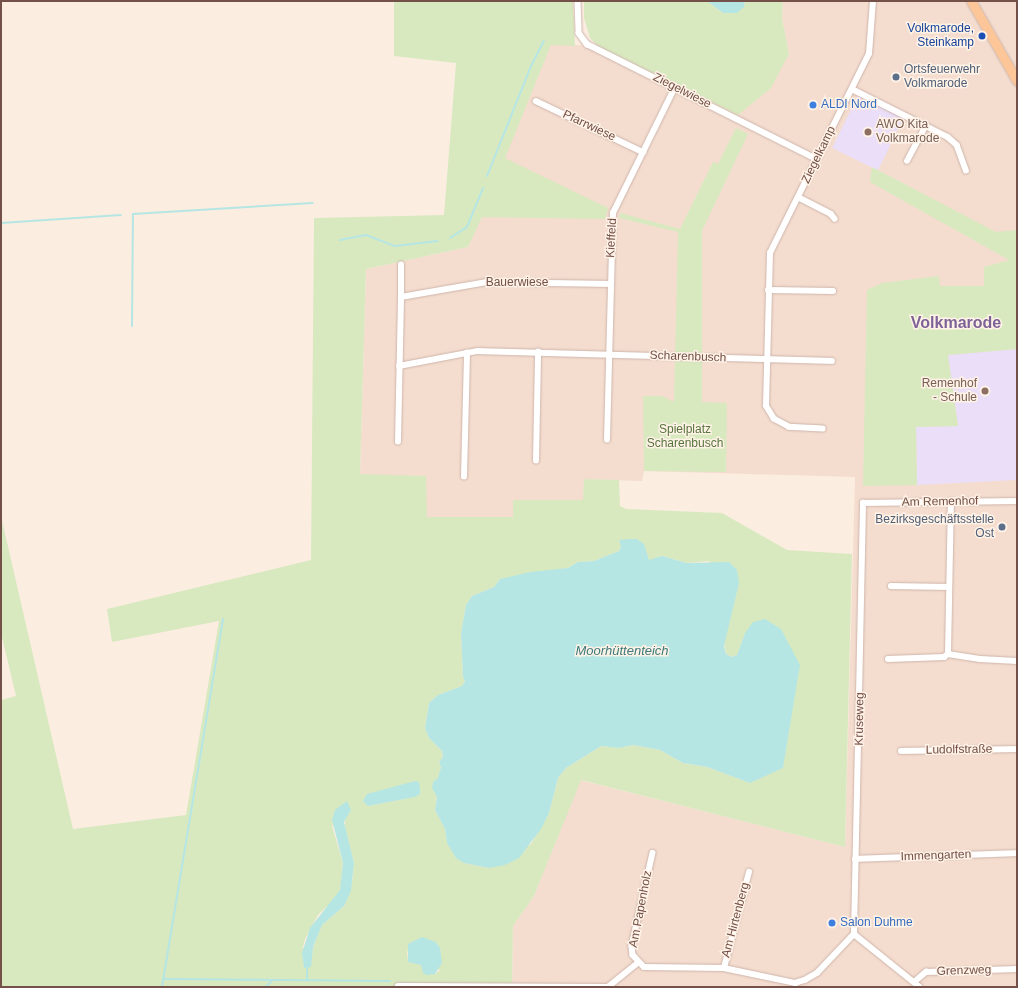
<!DOCTYPE html>
<meta charset="utf-8">
<style>
body{margin:0}
#map{position:relative;width:1018px;height:988px;overflow:hidden;background:#fcede1;font-family:Helvetica,sans-serif}
div>[style]{position:absolute}
.residential>*{inset:0;background:#f4ddcf}
.education>*{inset:0;background:#eadef8;transform-origin:0 0}
.green>*{inset:0;background:#d8e9c0}
.water>*{inset:0;background:#b6e6e4}
.stream>*{height:2px;margin:-1px;padding:0 1px;transform-origin:1px;border-radius:1px;background:#b6e6e4}
.roads{filter:drop-shadow(0 0 1px #cfb5ab) drop-shadow(0 0 1px #cfb5ab)}
.street>*{height:5.5px;margin:-2.75px;padding:0 2.75px;transform-origin:2.75px;border-radius:2.75px;background:#fff}
.primary>*{height:9px;margin:-4.5px;padding:0 4.5px;transform-origin:4.5px;border-radius:4.5px;background:#fcc698}
.dots>*{width:11px;height:11px;translate:-50% -50%;box-sizing:border-box;border:2px solid #fff2e7;border-radius:50%}
span{translate:-50% -50%;white-space:nowrap;text-align:center;line-height:1.15;-webkit-text-stroke:3px #fff2e7;paint-order:stroke}
.transit-label{font-size:12px;color:#164399}
.right{translate:-100% -50%;text-align:right}
.service-label{font-size:12px;color:#4e5e75}
.left{translate:0 -50%;text-align:left}
.street-label{font-size:12px;color:#735048}
.shop-label{font-size:12px;color:#366cbe}
.education-label{font-size:12px;color:#785e54}
.park-label{font-size:12px;color:#57743d}
.water-label{font-size:13px;color:#3c7979;font-style:italic}
.district-label{font-size:16px;color:#7d6397;font-weight:700}
.frame{position:absolute;inset:0;border:2px solid #735048;pointer-events:none}
</style>
<div id="map">
<div class="residential">
<div style="clip-path:polygon(783px 1px,1017px 1px,1017px 987px,512px 987px,513px 926px,534px 896px,580px 780px,845px 847px,855px 477px,644px 471px,642px 481px,584px 479px,584px 500px,514px 500px,513px 517px,426px 517px,360px 474px,366px 269px,468px 247px,551px 44px,598px 46px,738px 115px,789px 54px,782px 18px)"></div>
</div>
<div class="education">
<div style="left:858px;top:95px;width:51px;height:59px;rotate:26deg"></div>
<div style="clip-path:polygon(1017px 349px,1017px 480px,917px 485px,916px 427px,958px 426px,948px 355px)"></div>
</div>
<div class="green">
<div style="clip-path:polygon(evenodd,394px 1px,573px 1px,575px 46px,551px 45px,505px 158px,608px 208px,605px 219px,482px 217px,468px 247px,366px 269px,360px 474px,426px 476px,427px 517px,513px 517px,513px 500px,583px 500px,584px 479px,619px 480px,620px 506px,626px 509px,722px 513px,787px 550px,852px 554px,845px 847px,581px 780px,534px 896px,513px 926px,512px 987px,1px 987px,1px 700px,16px 696px,1px 633px,1px 516px,73px 829px,186px 815px,219px 621px,112px 642px,107px 609px,311px 560px,314px 218px,444px 215px,456px 63px,394px 56px,394px 1px,643px 544px,649px 560px,652px 561px,662px 556px,687px 563px,709px 561px,726px 654px,731px 657px,737px 655px,745px 633px,750px 783px,707px 767px,683px 763px,660px 750px,633px 745px,619px 748px,601px 746px,566px 768px,558px 778px,549px 813px,531px 844px,489px 868px,464px 863px,447px 843px,445px 829px,435px 810px,441px 766px,439px 762px,443px 757px,442px 751px,429px 738px,425px 728px,429px 703px,438px 695px,462px 686px,465px 681px,463px 677px,461px 633px,466px 605px,472px 596px,494px 587px,500px 579px,568px 568px,578px 562px,594px 561px,619px 551px,621px 546px,643px 544px,394px 1px,367px 794px,404px 799px,368px 806px,367px 794px,394px 1px,351px 810px,345px 818px,345px 828px,354px 863px,352px 883px,344px 906px,322px 925px,319px 931px,311px 954px,311px 967px,303px 947px,305px 939px,318px 915px,338px 896px,341px 885px,343px 863px,332px 826px,351px 810px,394px 1px,407px 951px,440px 970px,435px 974px,423px 973px,422px 965px,408px 962px,407px 951px)"></div>
<div style="clip-path:polygon(584px 1px,707px 1px,723px 13px,744px 7px,745px 1px,783px 1px,782px 18px,789px 54px,771px 88px,738px 115px,598px 46px,590px 38px,584px 18px)"></div>
<div style="clip-path:polygon(736px 128px,748px 134px,702px 231px,702px 402px,727px 403px,726px 472px,644px 471px,643px 396px,662px 396px,674px 402px,678px 232px,619px 218px,620px 213px,680px 229px,713px 162px,718px 164px)"></div>
<div style="clip-path:polygon(872px 167px,996px 232px,1017px 230px,1017px 349px,948px 355px,958px 426px,916px 427px,917px 485px,863px 486px,867px 290px,882px 283px,939px 276px,940px 286px,984px 286px,984px 267px,1009px 260px,870px 182px)"></div>
</div>
<div class="water">
<div style="clip-path:polygon(707px 1px,745px 1px,744px 7px,737px 13px,723px 13px)"></div>
<div style="clip-path:polygon(629px 539px,637px 539px,644px 544px,649px 560px,662px 556px,687px 563px,729px 562px,737px 570px,739px 583px,724px 646px,726px 654px,731px 657px,737px 655px,745px 633px,753px 622px,765px 619px,781px 629px,800px 665px,783px 768px,750px 783px,707px 767px,683px 763px,660px 750px,633px 745px,619px 748px,601px 746px,566px 768px,558px 778px,549px 813px,541px 829px,519px 858px,505px 865px,489px 868px,464px 863px,456px 858px,447px 843px,445px 829px,435px 810px,437px 797px,432px 788px,433px 782px,438px 778px,441px 767px,439px 762px,443px 757px,442px 751px,429px 738px,425px 728px,429px 703px,438px 695px,462px 686px,465px 681px,463px 677px,461px 633px,466px 605px,472px 596px,494px 587px,500px 579px,530px 572px,568px 568px,578px 562px,594px 561px,619px 551px,621px 546px,619px 540px)"></div>
<div style="clip-path:polygon(415px 781px,419px 782px,420px 788px,420px 794px,415px 797px,368px 806px,363px 801px,367px 794px)"></div>
<div style="clip-path:polygon(347px 801px,351px 810px,344px 822px,354px 863px,351px 891px,344px 906px,322px 925px,313px 947px,311px 967px,304px 968px,302px 953px,310px 928px,340px 890px,343px 863px,332px 820px,335px 810px)"></div>
<div style="clip-path:polygon(422px 937px,436px 942px,440px 948px,442px 963px,435px 974px,427px 975px,423px 973px,421px 965px,408px 962px,408px 944px)"></div>
</div>
<div class="stream">
<div style="left:487px;top:176px;width:118px;rotate:-68.2deg"></div>
<div style="left:531px;top:66px;width:28px;rotate:-63deg"></div>
<div style="left:1px;top:223px;width:120px;rotate:-3.8deg"></div>
<div style="left:450px;top:238px;width:20px;rotate:-33deg"></div>
<div style="left:467px;top:227px;width:42px;rotate:-67.7deg"></div>
<div style="left:340px;top:240px;width:26px;rotate:-11deg"></div>
<div style="left:366px;top:235px;width:31px;rotate:21deg"></div>
<div style="left:395px;top:246px;width:43px;rotate:-6.6deg"></div>
<div style="left:132px;top:326px;width:112px;rotate:-89.5deg"></div>
<div style="left:133px;top:214px;width:180px;rotate:-3.5deg"></div>
<div style="left:164px;top:979px;width:226px;rotate:0.5deg"></div>
<div style="left:307px;top:980px;width:13px;rotate:-90deg"></div>
<div style="left:162px;top:987px;width:373px;rotate:-80.6deg"></div>
<div style="left:265px;top:987px;width:8px;rotate:-40deg"></div>
</div>
<div class="roads">
<div class="street">
<div style="left:578px;top:1px;width:32px;rotate:88deg"></div>
<div style="left:579px;top:33px;width:14px;rotate:54deg"></div>
<div style="left:587px;top:44px;width:257px;rotate:26.6deg"></div>
<div style="left:852px;top:89px;width:107px;rotate:26.6deg"></div>
<div style="left:948px;top:137px;width:12px;rotate:42deg"></div>
<div style="left:957px;top:145px;width:27px;rotate:70deg"></div>
<div style="left:536px;top:101px;width:119px;rotate:25.5deg"></div>
<div style="left:907px;top:161px;width:40px;rotate:-62deg"></div>
<div style="left:798px;top:197px;width:37px;rotate:27deg"></div>
<div style="left:831px;top:214px;width:6px;rotate:51deg"></div>
<div style="left:768px;top:290px;width:65px;rotate:0.9deg"></div>
<div style="left:401px;top:297px;width:32px;rotate:-90deg"></div>
<div style="left:399px;top:366px;width:80px;rotate:-10.8deg"></div>
<div style="left:478px;top:351px;width:354px;rotate:1.6deg"></div>
<div style="left:823px;top:429px;width:34px;rotate:-177deg"></div>
<div style="left:789px;top:427px;width:17px;rotate:-152deg"></div>
<div style="left:774px;top:419px;width:15px;rotate:-122deg"></div>
<div style="left:766px;top:406px;width:153px;rotate:-88.5deg"></div>
<div style="left:770px;top:253px;width:222px;rotate:-63.6deg"></div>
<div style="left:869px;top:54px;width:53px;rotate:-85.7deg"></div>
<div style="left:607px;top:440px;width:227px;rotate:-88.5deg"></div>
<div style="left:613px;top:213px;width:140px;rotate:-63.8deg"></div>
<div style="left:398px;top:442px;width:145px;rotate:-88.8deg"></div>
<div style="left:401px;top:297px;width:87px;rotate:-9.9deg"></div>
<div style="left:487px;top:282px;width:124px;rotate:0.9deg"></div>
<div style="left:536px;top:461px;width:109px;rotate:-88.9deg"></div>
<div style="left:464px;top:477px;width:124px;rotate:-88.6deg"></div>
<div style="left:891px;top:586px;width:58px;rotate:1deg"></div>
<div style="left:948px;top:654px;width:152px;rotate:-88.9deg"></div>
<div style="left:888px;top:659px;width:56px;rotate:-2deg"></div>
<div style="left:944px;top:657px;width:5px;rotate:-37deg"></div>
<div style="left:948px;top:654px;width:32px;rotate:9deg"></div>
<div style="left:980px;top:659px;width:37px;rotate:3deg"></div>
<div style="left:901px;top:751px;width:116px;rotate:-1deg"></div>
<div style="left:653px;top:853px;width:95px;rotate:102.7deg"></div>
<div style="left:632px;top:946px;width:9px;rotate:84deg"></div>
<div style="left:633px;top:955px;width:16px;rotate:47deg"></div>
<div style="left:644px;top:967px;width:80px;rotate:0.7deg"></div>
<div style="left:724px;top:968px;width:73px;rotate:11.9deg"></div>
<div style="left:795px;top:983px;width:10px;rotate:-17deg"></div>
<div style="left:805px;top:980px;width:14px;rotate:-30deg"></div>
<div style="left:817px;top:973px;width:54px;rotate:-46.5deg"></div>
<div style="left:855px;top:859px;width:162px;rotate:-2.1deg"></div>
<div style="left:854px;top:934px;width:431px;rotate:-88.8deg"></div>
<div style="left:863px;top:503px;width:154px;rotate:-0.7deg"></div>
<div style="left:854px;top:934px;width:85px;rotate:38.8deg"></div>
<div style="left:724px;top:968px;width:99px;rotate:-75.4deg"></div>
<div style="left:914px;top:982px;width:16px;rotate:-40deg"></div>
<div style="left:926px;top:972px;width:91px;rotate:-1.9deg"></div>
<div style="left:398px;top:986px;width:210px;rotate:0.3deg"></div>
<div style="left:608px;top:987px;width:38px;rotate:-39deg"></div>
</div>
<div class="primary">
<div style="left:971px;top:1px;width:92px;rotate:60.1deg"></div>
</div>
</div>
<div class="dots">
<div style="left:982px;top:36px;background:#1a4fb4"></div>
<div style="left:896px;top:77px;background:#5c6f8a"></div>
<div style="left:813px;top:105px;background:#3f7fe0"></div>
<div style="left:868px;top:132px;background:#8d6e63"></div>
<div style="left:985px;top:391px;background:#8d6e63"></div>
<div style="left:1002px;top:527px;background:#5c6f8a"></div>
<div style="left:832px;top:923px;background:#3f7fe0"></div>
</div>
<div class="transit-label">
<span class="right" style="left:974px;top:36px">Volkmarode,<br>Steinkamp</span>
</div>
<div class="service-label">
<span class="left" style="left:904px;top:77px">Ortsfeuerwehr<br>Volkmarode</span>
<span class="right" style="left:994px;top:527px">Bezirksgeschäftsstelle<br>Ost</span>
</div>
<div class="street-label">
<span style="left:682px;top:91px;rotate:27deg">Ziegelwiese</span>
<span style="left:589px;top:126px;rotate:25deg">Pfarrwiese</span>
<span style="left:819px;top:155px;rotate:-64deg">Ziegelkamp</span>
<span style="left:612px;top:238px;rotate:-87deg">Kieffeld</span>
<span style="left:517px;top:283px">Bauerwiese</span>
<span style="left:688px;top:357px;rotate:2deg">Scharenbusch</span>
<span style="left:940px;top:502px;rotate:-1deg">Am Remenhof</span>
<span style="left:860px;top:719px;rotate:-89deg">Kruseweg</span>
<span style="left:959px;top:750px;rotate:-1deg">Ludolfstraße</span>
<span style="left:936px;top:856px;rotate:-2deg">Immengarten</span>
<span style="left:641px;top:909px;rotate:-79deg">Am Papenholz</span>
<span style="left:736px;top:920px;rotate:-75deg">Am Hirtenberg</span>
<span style="left:964px;top:971px;rotate:-2deg">Grenzweg</span>
</div>
<div class="shop-label">
<span class="left" style="left:821px;top:105px">ALDI Nord</span>
<span class="left" style="left:840px;top:923px">Salon Duhme</span>
</div>
<div class="education-label">
<span class="left" style="left:876px;top:132px">AWO Kita<br>Volkmarode</span>
<span class="right" style="left:977px;top:391px">Remenhof<br>- Schule</span>
</div>
<div class="park-label">
<span style="left:685px;top:437px">Spielplatz<br>Scharenbusch</span>
</div>
<div class="water-label">
<span style="left:622px;top:651px">Moorhüttenteich</span>
</div>
<div class="district-label">
<span style="left:956px;top:323px">Volkmarode</span>
</div>
<div class="frame"></div>
</div>
